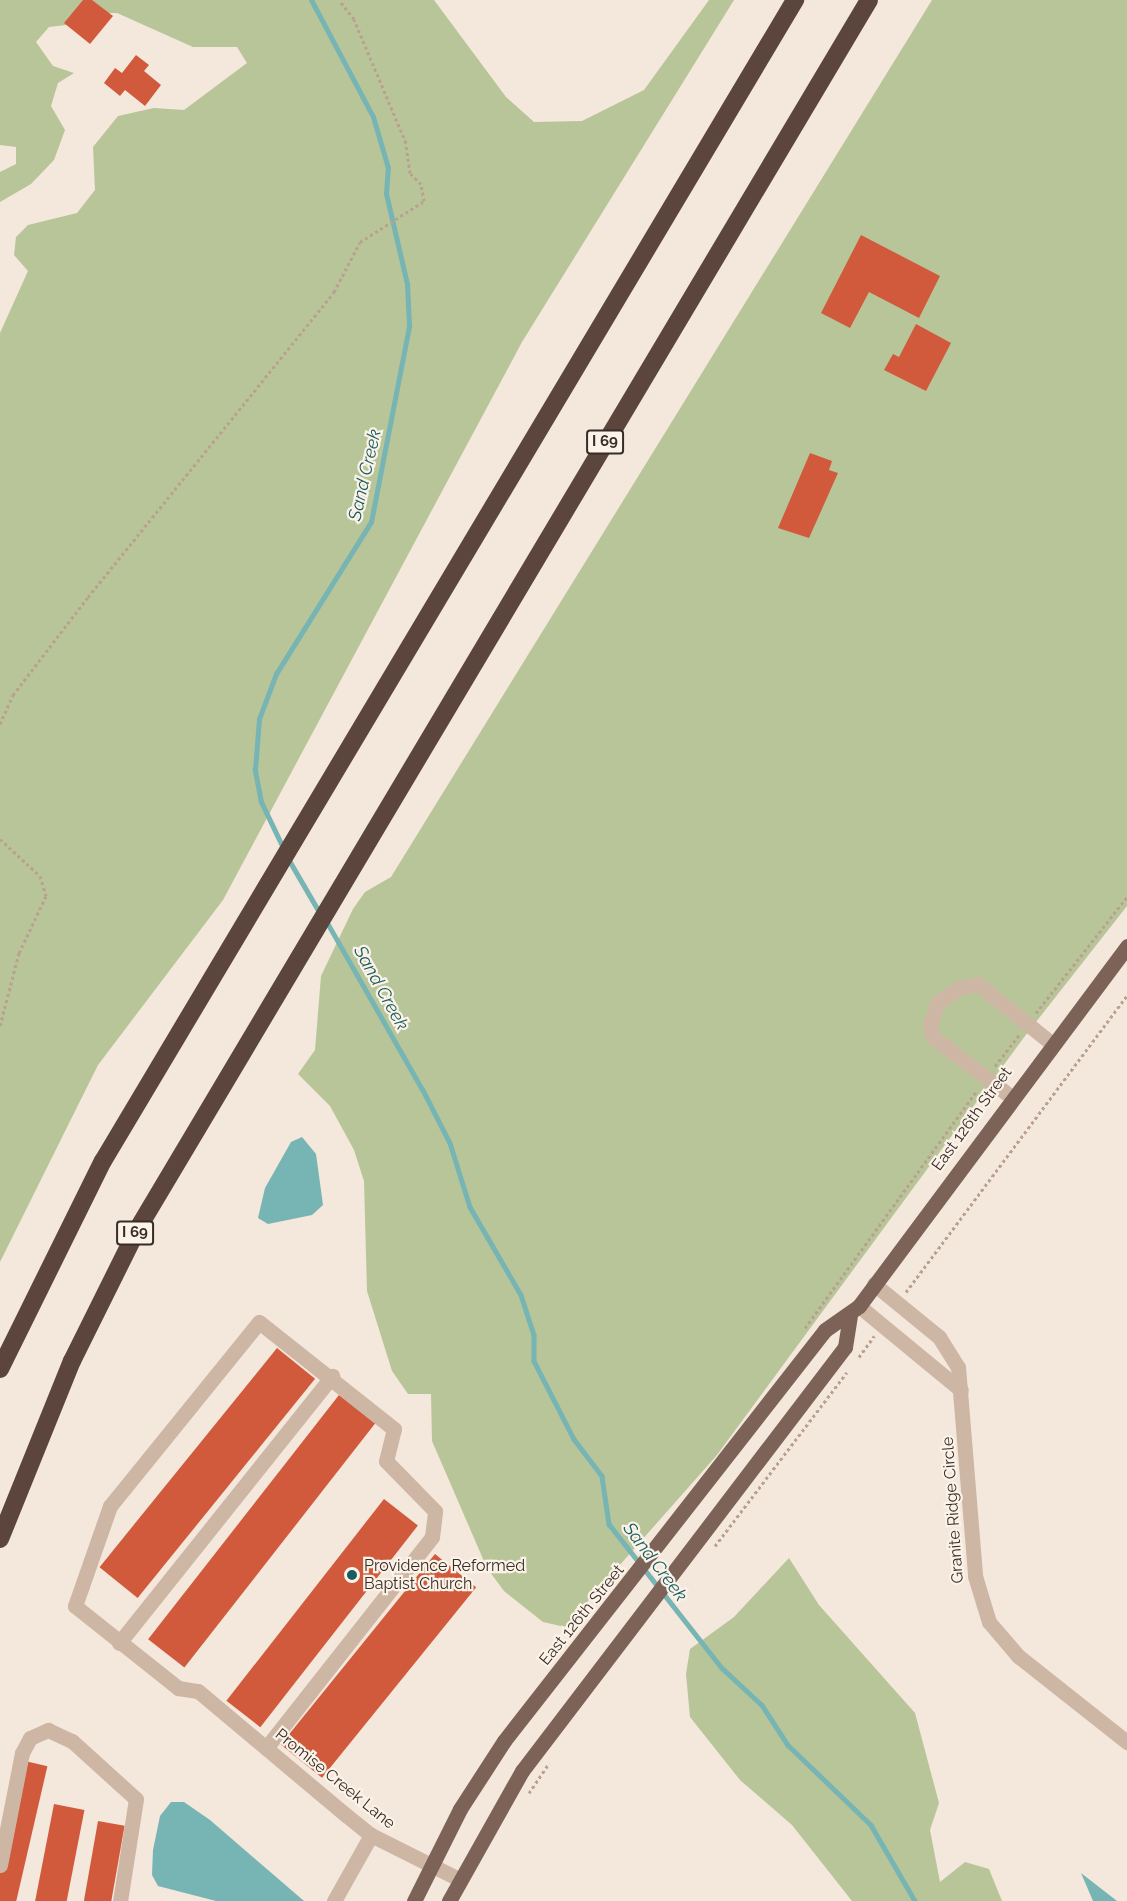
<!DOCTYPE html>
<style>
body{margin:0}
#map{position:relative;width:1127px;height:1901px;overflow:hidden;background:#f4e7db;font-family:Raleway,sans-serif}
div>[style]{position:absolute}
.green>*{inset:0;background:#b8c599}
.water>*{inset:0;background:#77b4b4}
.stream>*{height:4.5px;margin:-2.25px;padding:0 2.25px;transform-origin:2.25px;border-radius:2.25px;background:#77b4b4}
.building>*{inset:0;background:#d15a3c;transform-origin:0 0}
.path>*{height:3px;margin-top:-1.5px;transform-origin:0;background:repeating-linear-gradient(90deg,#baa08f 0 3px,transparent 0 6px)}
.minor>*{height:15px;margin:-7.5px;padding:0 7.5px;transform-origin:7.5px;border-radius:7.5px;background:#ceb6a5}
.major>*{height:15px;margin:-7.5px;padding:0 7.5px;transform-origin:7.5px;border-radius:7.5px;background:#7c6257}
.highway>*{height:18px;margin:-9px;padding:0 9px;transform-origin:9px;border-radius:9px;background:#5b453d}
.dots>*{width:16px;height:16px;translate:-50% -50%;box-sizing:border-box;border:3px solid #fbf2e8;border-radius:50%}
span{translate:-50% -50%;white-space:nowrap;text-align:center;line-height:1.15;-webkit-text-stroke:4.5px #fbf2e8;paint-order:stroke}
.shield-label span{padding:2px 4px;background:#fbf2e8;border:2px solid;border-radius:4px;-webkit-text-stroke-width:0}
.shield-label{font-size:15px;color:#392c27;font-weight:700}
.street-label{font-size:16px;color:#392c27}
.poi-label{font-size:16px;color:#392c27}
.left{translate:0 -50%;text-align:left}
.water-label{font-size:18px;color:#185d5f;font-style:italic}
</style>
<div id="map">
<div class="green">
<div style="clip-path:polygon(0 0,434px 0,506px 97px,534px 122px,582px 121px,644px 90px,709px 0,734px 0,522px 342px,223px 900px,98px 1065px,0 1262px,0 333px,28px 271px,14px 255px,16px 237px,28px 225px,77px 213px,95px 190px,93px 147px,118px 116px,154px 108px,184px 110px,247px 63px,237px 47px,193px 47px,117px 13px,95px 13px,83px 23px,49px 27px,36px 42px,53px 66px,74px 73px,58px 83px,51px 106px,65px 130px,54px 160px,31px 184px,0 202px,0 172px,16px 164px,16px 147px,0 145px)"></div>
<div style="clip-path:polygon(932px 0,1127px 0,1127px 906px,1025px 1036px,717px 1455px,565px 1627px,543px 1622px,504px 1591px,487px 1568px,432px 1441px,431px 1394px,408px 1394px,392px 1371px,367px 1291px,364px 1181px,354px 1150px,330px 1106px,298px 1074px,315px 1050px,321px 976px,353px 909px,365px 892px,391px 877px)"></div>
<div style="clip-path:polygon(789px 1558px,819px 1605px,915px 1713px,939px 1803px,930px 1830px,940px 1882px,965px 1862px,989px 1869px,1002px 1901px,852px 1901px,792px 1825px,740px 1780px,690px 1717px,686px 1674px,690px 1649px,734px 1617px)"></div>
</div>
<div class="water">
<div style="clip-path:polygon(302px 1137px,316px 1154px,323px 1205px,312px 1215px,268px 1224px,258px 1218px,265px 1188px,291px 1142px)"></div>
<div style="clip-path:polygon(171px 1802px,184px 1802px,210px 1820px,304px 1901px,216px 1901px,158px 1886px,152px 1875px,153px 1850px,160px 1816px)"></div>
<div style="clip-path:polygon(1081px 1873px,1117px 1901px,1093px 1901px)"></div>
</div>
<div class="stream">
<div style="left:283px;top:848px;width:51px;rotate:-115.6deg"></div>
<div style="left:261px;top:802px;width:33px;rotate:-101deg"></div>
<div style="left:255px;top:770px;width:51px;rotate:-85.5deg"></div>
<div style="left:259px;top:719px;width:48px;rotate:-69.3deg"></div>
<div style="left:276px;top:674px;width:179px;rotate:-58deg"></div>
<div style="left:371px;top:522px;width:200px;rotate:-79deg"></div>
<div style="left:409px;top:326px;width:42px;rotate:-92.7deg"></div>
<div style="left:407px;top:284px;width:92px;rotate:-103.1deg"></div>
<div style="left:386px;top:194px;width:26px;rotate:-86deg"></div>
<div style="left:388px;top:168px;width:53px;rotate:-106.4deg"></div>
<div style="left:373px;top:117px;width:132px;rotate:-117.9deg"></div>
<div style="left:288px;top:858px;width:64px;rotate:59.8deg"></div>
<div style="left:327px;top:922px;width:193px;rotate:60.3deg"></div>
<div style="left:423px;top:1090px;width:59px;rotate:63deg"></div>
<div style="left:450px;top:1143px;width:67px;rotate:72.6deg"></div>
<div style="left:470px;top:1207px;width:102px;rotate:59.9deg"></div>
<div style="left:521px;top:1295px;width:42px;rotate:72deg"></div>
<div style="left:534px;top:1335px;width:26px;rotate:90deg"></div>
<div style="left:534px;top:1361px;width:88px;rotate:62.9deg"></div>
<div style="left:574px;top:1439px;width:46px;rotate:52.9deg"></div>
<div style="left:602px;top:1476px;width:49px;rotate:81.7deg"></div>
<div style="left:609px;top:1524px;width:183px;rotate:51.9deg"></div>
<div style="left:722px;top:1668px;width:54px;rotate:42.8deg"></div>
<div style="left:762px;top:1705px;width:48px;rotate:57deg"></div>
<div style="left:788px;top:1745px;width:115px;rotate:43.9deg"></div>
<div style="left:871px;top:1825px;width:88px;rotate:59.9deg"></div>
</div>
<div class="building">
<div style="clip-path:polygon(83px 0,92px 0,113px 16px,90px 44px,64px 23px)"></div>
<div style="clip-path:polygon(136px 55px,149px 65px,144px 71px,161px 85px,145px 106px,125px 90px,120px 96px,104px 83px,115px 68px,122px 73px)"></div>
<div style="clip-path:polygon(861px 235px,940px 276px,919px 318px,869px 292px,850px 328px,821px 313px)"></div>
<div style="clip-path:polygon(916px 324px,951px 343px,926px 391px,884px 370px,893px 354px,899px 357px)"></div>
<div style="clip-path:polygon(810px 453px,832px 461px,829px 470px,838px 473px,809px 538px,778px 528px)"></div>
<div style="left:277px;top:1348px;width:49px;height:282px;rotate:39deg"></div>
<div style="left:339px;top:1395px;width:46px;height:310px;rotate:38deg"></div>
<div style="left:384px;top:1499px;width:43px;height:256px;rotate:38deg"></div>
<div style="left:435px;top:1554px;width:53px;height:245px;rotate:39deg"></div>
<div style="left:25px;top:1761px;width:23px;height:142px;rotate:13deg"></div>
<div style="left:54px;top:1804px;width:31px;height:99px;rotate:11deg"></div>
<div style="left:98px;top:1821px;width:27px;height:81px;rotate:10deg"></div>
</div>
<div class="path">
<div style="left:0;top:724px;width:32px;rotate:-66deg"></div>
<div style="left:13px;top:695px;width:123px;rotate:-52.6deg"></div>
<div style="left:88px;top:597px;width:392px;rotate:-51.1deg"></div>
<div style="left:334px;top:292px;width:56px;rotate:-62.5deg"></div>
<div style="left:360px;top:242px;width:76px;rotate:-32.6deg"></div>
<div style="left:424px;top:201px;width:17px;rotate:-100deg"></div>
<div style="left:421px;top:184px;width:16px;rotate:-135deg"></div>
<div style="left:410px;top:173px;width:30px;rotate:-98deg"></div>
<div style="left:406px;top:143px;width:134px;rotate:-112.8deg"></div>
<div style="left:354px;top:19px;width:24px;rotate:-128deg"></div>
<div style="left:0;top:839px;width:54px;rotate:42.8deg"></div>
<div style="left:40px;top:876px;width:21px;rotate:73deg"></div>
<div style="left:46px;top:896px;width:63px;rotate:115.3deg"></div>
<div style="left:19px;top:953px;width:75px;rotate:104.6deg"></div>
<div style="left:1036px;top:1013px;width:147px;rotate:-51.9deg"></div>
<div style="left:995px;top:1066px;width:39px;rotate:-52deg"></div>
<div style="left:906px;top:1292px;width:370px;rotate:-53.3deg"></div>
<div style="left:805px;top:1328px;width:294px;rotate:-54.1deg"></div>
<div style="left:859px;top:1357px;width:26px;rotate:-54deg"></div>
<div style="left:715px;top:1546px;width:218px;rotate:-52.8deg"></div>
<div style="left:529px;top:1793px;width:36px;rotate:-56deg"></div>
</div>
<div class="minor">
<div style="left:1010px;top:1096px;width:97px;rotate:-142.5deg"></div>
<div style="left:933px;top:1037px;width:12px;rotate:-104deg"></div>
<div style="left:930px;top:1025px;width:24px;rotate:-71deg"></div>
<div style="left:938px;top:1002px;width:25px;rotate:-34deg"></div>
<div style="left:959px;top:988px;width:19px;rotate:-12deg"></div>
<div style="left:978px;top:984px;width:94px;rotate:38.9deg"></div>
<div style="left:874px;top:1284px;width:84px;rotate:39.2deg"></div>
<div style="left:939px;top:1337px;width:36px;rotate:58deg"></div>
<div style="left:958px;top:1367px;width:210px;rotate:85.3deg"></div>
<div style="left:975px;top:1576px;width:48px;rotate:73.1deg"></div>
<div style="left:989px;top:1622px;width:45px;rotate:49.5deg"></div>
<div style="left:1018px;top:1656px;width:139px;rotate:38.3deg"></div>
<div style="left:859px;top:1306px;width:132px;rotate:39.5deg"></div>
<div style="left:119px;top:1643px;width:342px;rotate:-51.4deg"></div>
<div style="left:266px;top:1748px;width:268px;rotate:-51.8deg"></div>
<div style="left:432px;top:1537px;width:26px;rotate:-83deg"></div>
<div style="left:435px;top:1511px;width:70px;rotate:-134.4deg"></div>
<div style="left:386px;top:1461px;width:33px;rotate:-76deg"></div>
<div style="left:394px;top:1429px;width:172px;rotate:-141.6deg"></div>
<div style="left:259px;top:1322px;width:237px;rotate:129deg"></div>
<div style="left:110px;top:1506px;width:106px;rotate:109.3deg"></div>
<div style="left:75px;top:1606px;width:132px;rotate:38.5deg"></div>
<div style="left:178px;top:1688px;width:20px;rotate:9deg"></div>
<div style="left:198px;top:1691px;width:193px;rotate:40deg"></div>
<div style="left:346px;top:1815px;width:32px;rotate:39deg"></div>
<div style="left:371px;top:1835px;width:98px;rotate:26.6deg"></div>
<div style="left:0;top:1865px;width:114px;rotate:-78.9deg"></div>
<div style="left:22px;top:1753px;width:17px;rotate:-62deg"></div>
<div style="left:30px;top:1738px;width:20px;rotate:-24deg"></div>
<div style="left:48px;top:1730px;width:26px;rotate:25deg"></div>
<div style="left:72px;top:1741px;width:86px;rotate:42.2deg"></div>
<div style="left:136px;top:1799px;width:103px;rotate:98.9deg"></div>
<div style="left:334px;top:1901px;width:76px;rotate:-60.7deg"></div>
</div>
<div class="major">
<div style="left:414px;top:1901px;width:103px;rotate:-63.4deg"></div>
<div style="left:460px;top:1809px;width:81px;rotate:-57.1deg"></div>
<div style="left:504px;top:1741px;width:521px;rotate:-52.01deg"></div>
<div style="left:825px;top:1330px;width:42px;rotate:-35.2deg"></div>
<div style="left:859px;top:1306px;width:449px;rotate:-53.3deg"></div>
<div style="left:449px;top:1901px;width:149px;rotate:-60.7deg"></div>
<div style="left:522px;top:1771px;width:533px;rotate:-52.7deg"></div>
<div style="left:845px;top:1347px;width:31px;rotate:-81deg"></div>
</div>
<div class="highway">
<div style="left:0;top:1369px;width:232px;rotate:-63.7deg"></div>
<div style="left:103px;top:1161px;width:1352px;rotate:-59.2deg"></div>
<div style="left:0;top:1539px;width:192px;rotate:-68deg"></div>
<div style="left:72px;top:1361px;width:146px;rotate:-63.6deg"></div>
<div style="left:137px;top:1230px;width:1431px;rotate:-59.24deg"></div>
</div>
<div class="dots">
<div style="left:352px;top:1575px;background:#185d5f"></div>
</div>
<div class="shield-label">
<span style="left:605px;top:442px">I 69</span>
<span style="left:135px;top:1233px">I 69</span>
</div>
<div class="street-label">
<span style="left:972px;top:1119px;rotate:-54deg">East 126th Street</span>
<span style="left:953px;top:1510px;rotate:-94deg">Granite Ridge Circle</span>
<span style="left:582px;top:1615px;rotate:-51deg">East 126th Street</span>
<span style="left:335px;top:1779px;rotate:39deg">Promise Creek Lane</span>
</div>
<div class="poi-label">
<span class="left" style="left:364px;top:1575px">Providence Reformed<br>Baptist Church</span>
</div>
<div class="water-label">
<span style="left:365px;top:475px;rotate:-77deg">Sand Creek</span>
<span style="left:381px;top:988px;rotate:61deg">Sand Creek</span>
<span style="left:655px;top:1562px;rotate:53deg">Sand Creek</span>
</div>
</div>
